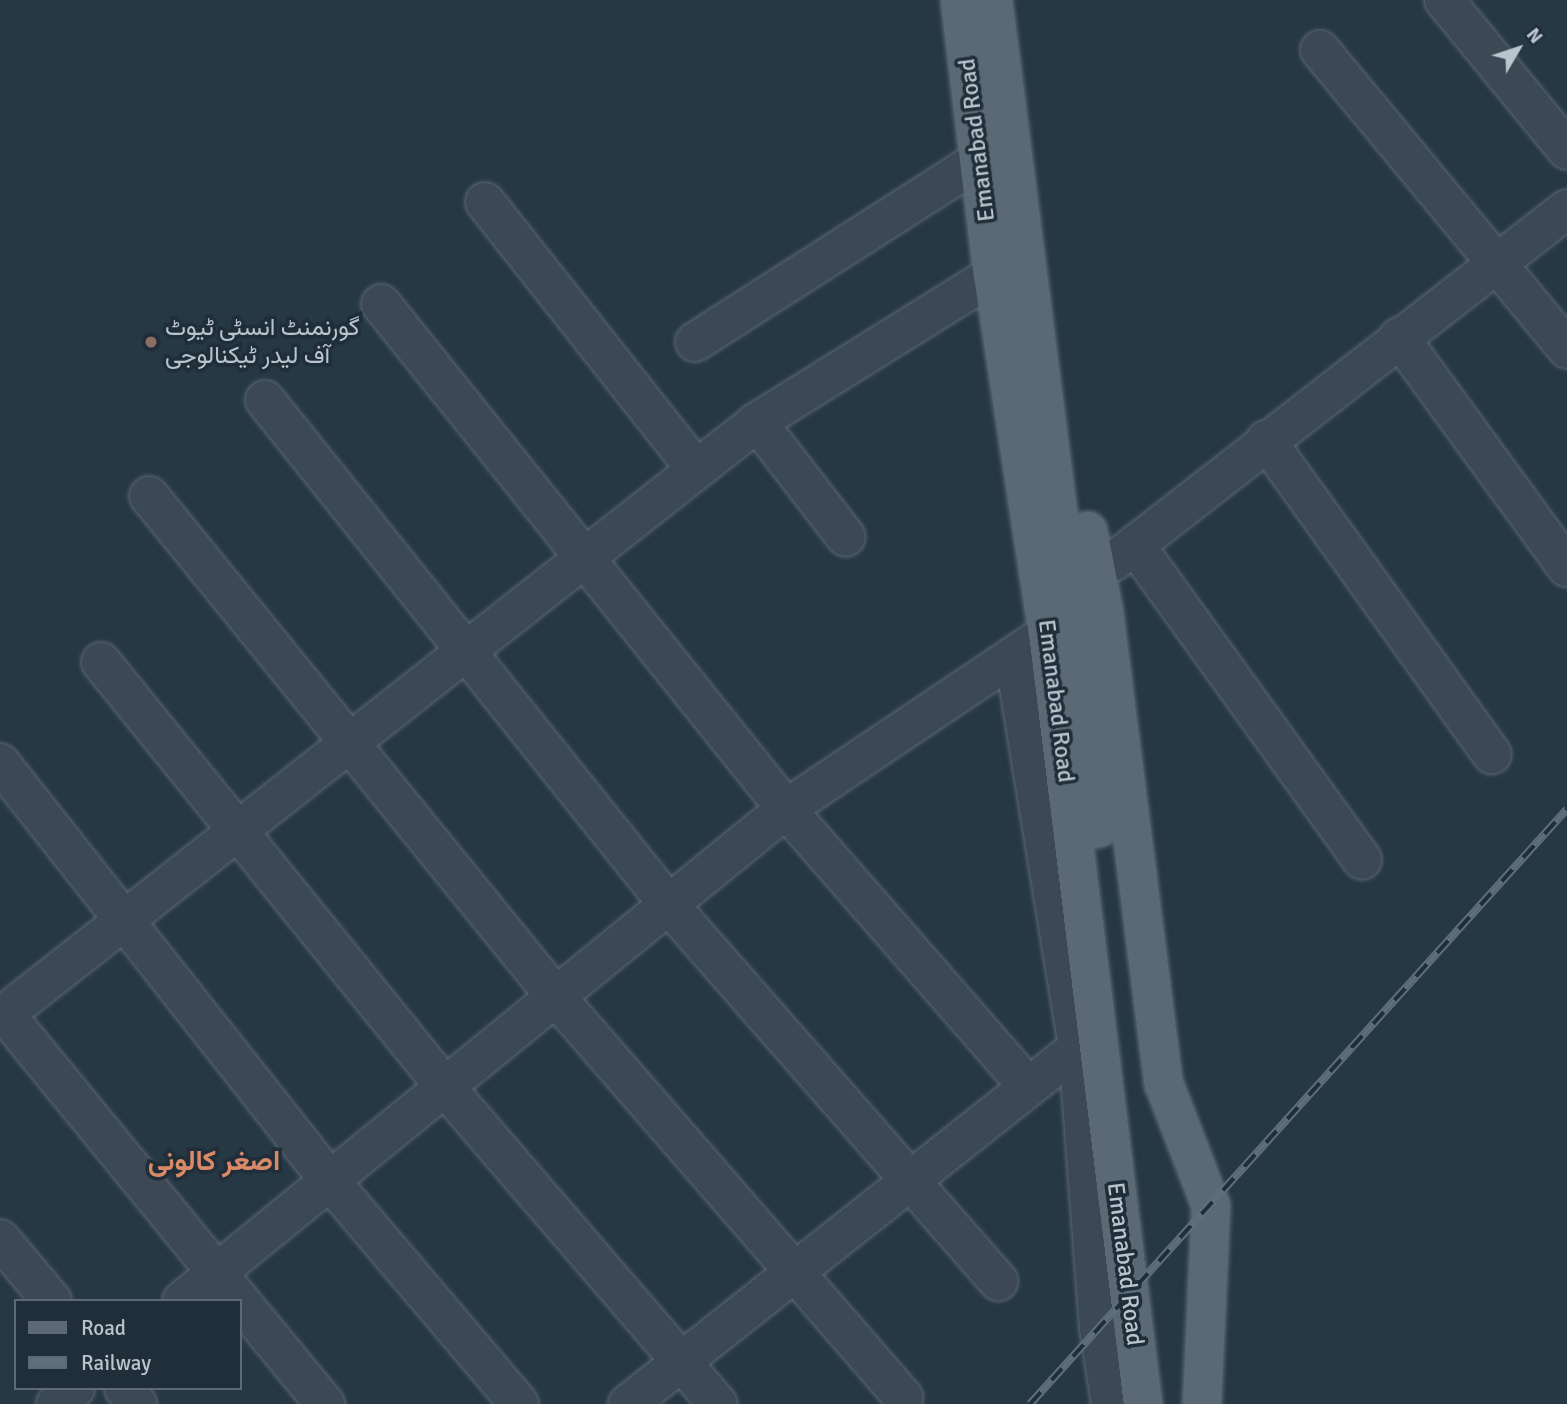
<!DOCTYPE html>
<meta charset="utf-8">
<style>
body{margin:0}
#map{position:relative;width:1567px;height:1404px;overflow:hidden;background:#273845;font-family:Signika,Vazirmatn,sans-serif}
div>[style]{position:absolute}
.roads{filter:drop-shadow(0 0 2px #5a6772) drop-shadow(0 0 2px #5a6772)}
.minor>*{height:38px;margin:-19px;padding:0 19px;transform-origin:19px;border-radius:19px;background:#3c4954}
.major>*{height:38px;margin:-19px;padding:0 19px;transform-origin:19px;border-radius:19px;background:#5a6974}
.rail>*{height:8px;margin-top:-4px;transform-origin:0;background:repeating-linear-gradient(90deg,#202e3a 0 16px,#5e6e7b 0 32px);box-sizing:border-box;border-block:2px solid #5e6e7b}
.dots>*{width:19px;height:19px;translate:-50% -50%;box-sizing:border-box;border:4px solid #202e3a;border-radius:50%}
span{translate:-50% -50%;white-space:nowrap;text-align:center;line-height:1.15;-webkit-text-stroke:7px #202e3a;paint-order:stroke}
.street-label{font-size:24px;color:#b9c4ce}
.poi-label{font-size:24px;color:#b9c4ce}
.left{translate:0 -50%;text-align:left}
.quarter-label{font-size:28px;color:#da8a68;font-weight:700}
.legend{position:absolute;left:14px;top:1299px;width:228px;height:91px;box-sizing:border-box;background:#202e3a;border:2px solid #5d6a75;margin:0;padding:9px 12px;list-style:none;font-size:21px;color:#b9c4ce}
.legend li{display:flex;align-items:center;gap:14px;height:35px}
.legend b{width:35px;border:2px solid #5d6a75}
.north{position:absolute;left:1483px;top:14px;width:70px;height:70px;-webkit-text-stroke:5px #202e3a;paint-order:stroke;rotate:51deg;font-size:19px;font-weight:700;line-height:28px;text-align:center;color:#b9c4ce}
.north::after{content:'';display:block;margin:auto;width:24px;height:32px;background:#b9c4ce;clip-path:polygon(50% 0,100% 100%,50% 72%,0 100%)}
</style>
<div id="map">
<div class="roads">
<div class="minor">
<div style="left:1444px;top:0;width:194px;rotate:50.6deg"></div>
<div style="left:1320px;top:50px;width:388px;rotate:50.4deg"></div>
<div style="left:485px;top:202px;width:340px;rotate:51.7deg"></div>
<div style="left:381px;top:304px;width:647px;rotate:51.27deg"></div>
<div style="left:786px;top:809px;width:366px;rotate:48.9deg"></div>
<div style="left:1399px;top:337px;width:285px;rotate:53.9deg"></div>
<div style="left:695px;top:342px;width:338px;rotate:-32.6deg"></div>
<div style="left:265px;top:400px;width:647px;rotate:51.34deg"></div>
<div style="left:669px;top:905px;width:500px;rotate:48.8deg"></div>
<div style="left:757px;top:422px;width:145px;rotate:52.3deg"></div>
<div style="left:1266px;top:440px;width:387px;rotate:54.3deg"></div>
<div style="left:149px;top:496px;width:645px;rotate:50.91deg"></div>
<div style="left:556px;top:997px;width:530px;rotate:49.06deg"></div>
<div style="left:1135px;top:545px;width:547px;rotate:-37.87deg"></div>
<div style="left:1114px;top:561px;width:26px;rotate:-37deg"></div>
<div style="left:1135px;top:545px;width:388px;rotate:54.2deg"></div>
<div style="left:1014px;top:656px;width:397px;rotate:80.7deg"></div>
<div style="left:1078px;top:1048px;width:281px;rotate:85.7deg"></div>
<div style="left:1099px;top:1328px;width:77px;rotate:81deg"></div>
<div style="left:101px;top:662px;width:547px;rotate:51.01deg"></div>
<div style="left:445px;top:1087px;width:418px;rotate:49.3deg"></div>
<div style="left:0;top:763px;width:533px;rotate:51.71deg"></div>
<div style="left:330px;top:1181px;width:292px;rotate:49.7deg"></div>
<div style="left:5px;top:1014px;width:371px;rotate:50.7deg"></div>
<div style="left:0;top:1018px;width:963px;rotate:-38.21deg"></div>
<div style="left:757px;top:422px;width:278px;rotate:-31.9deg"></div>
<div style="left:0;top:1239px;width:81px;rotate:50deg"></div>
<div style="left:182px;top:1301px;width:779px;rotate:-39.17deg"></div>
<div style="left:786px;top:809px;width:316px;rotate:-33.9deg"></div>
<div style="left:240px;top:1301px;width:134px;rotate:50.5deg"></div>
<div style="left:124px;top:1388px;width:21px;rotate:51deg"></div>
<div style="left:56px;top:1404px;width:25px;rotate:-40deg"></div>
<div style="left:628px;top:1404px;width:574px;rotate:-38.35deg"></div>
</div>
<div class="major">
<div style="left:960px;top:0;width:277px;rotate:83.2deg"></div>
<div style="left:993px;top:275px;width:362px;rotate:81.3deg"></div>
<div style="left:1048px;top:633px;width:777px;rotate:82.98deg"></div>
<div style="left:993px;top:0;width:835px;rotate:82.77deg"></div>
<div style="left:1088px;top:531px;width:83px;rotate:78.8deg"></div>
<div style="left:1104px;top:612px;width:476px;rotate:82.8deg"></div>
<div style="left:1164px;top:1084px;width:131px;rotate:68.9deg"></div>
<div style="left:1211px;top:1206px;width:198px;rotate:92.6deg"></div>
</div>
</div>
<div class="rail">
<div style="left:1030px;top:1404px;width:801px;rotate:-47.93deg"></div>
</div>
<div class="dots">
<div style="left:151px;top:342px;background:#8d6e63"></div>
</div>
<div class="street-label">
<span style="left:977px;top:140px;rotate:-97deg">Emanabad Road</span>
<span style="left:1056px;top:701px;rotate:83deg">Emanabad Road</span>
<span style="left:1125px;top:1264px;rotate:83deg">Emanabad Road</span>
</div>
<div class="poi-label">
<span class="left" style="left:165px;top:342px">گورنمنٹ انسٹی ٹیوٹ<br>آف لیدر ٹیکنالوجی</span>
</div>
<div class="quarter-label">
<span style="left:214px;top:1161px">اصغر کالونی</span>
</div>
<ul class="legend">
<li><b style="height:9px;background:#5a6974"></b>Road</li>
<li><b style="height:9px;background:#5e6e7b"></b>Railway</li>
</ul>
<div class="north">N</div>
</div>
